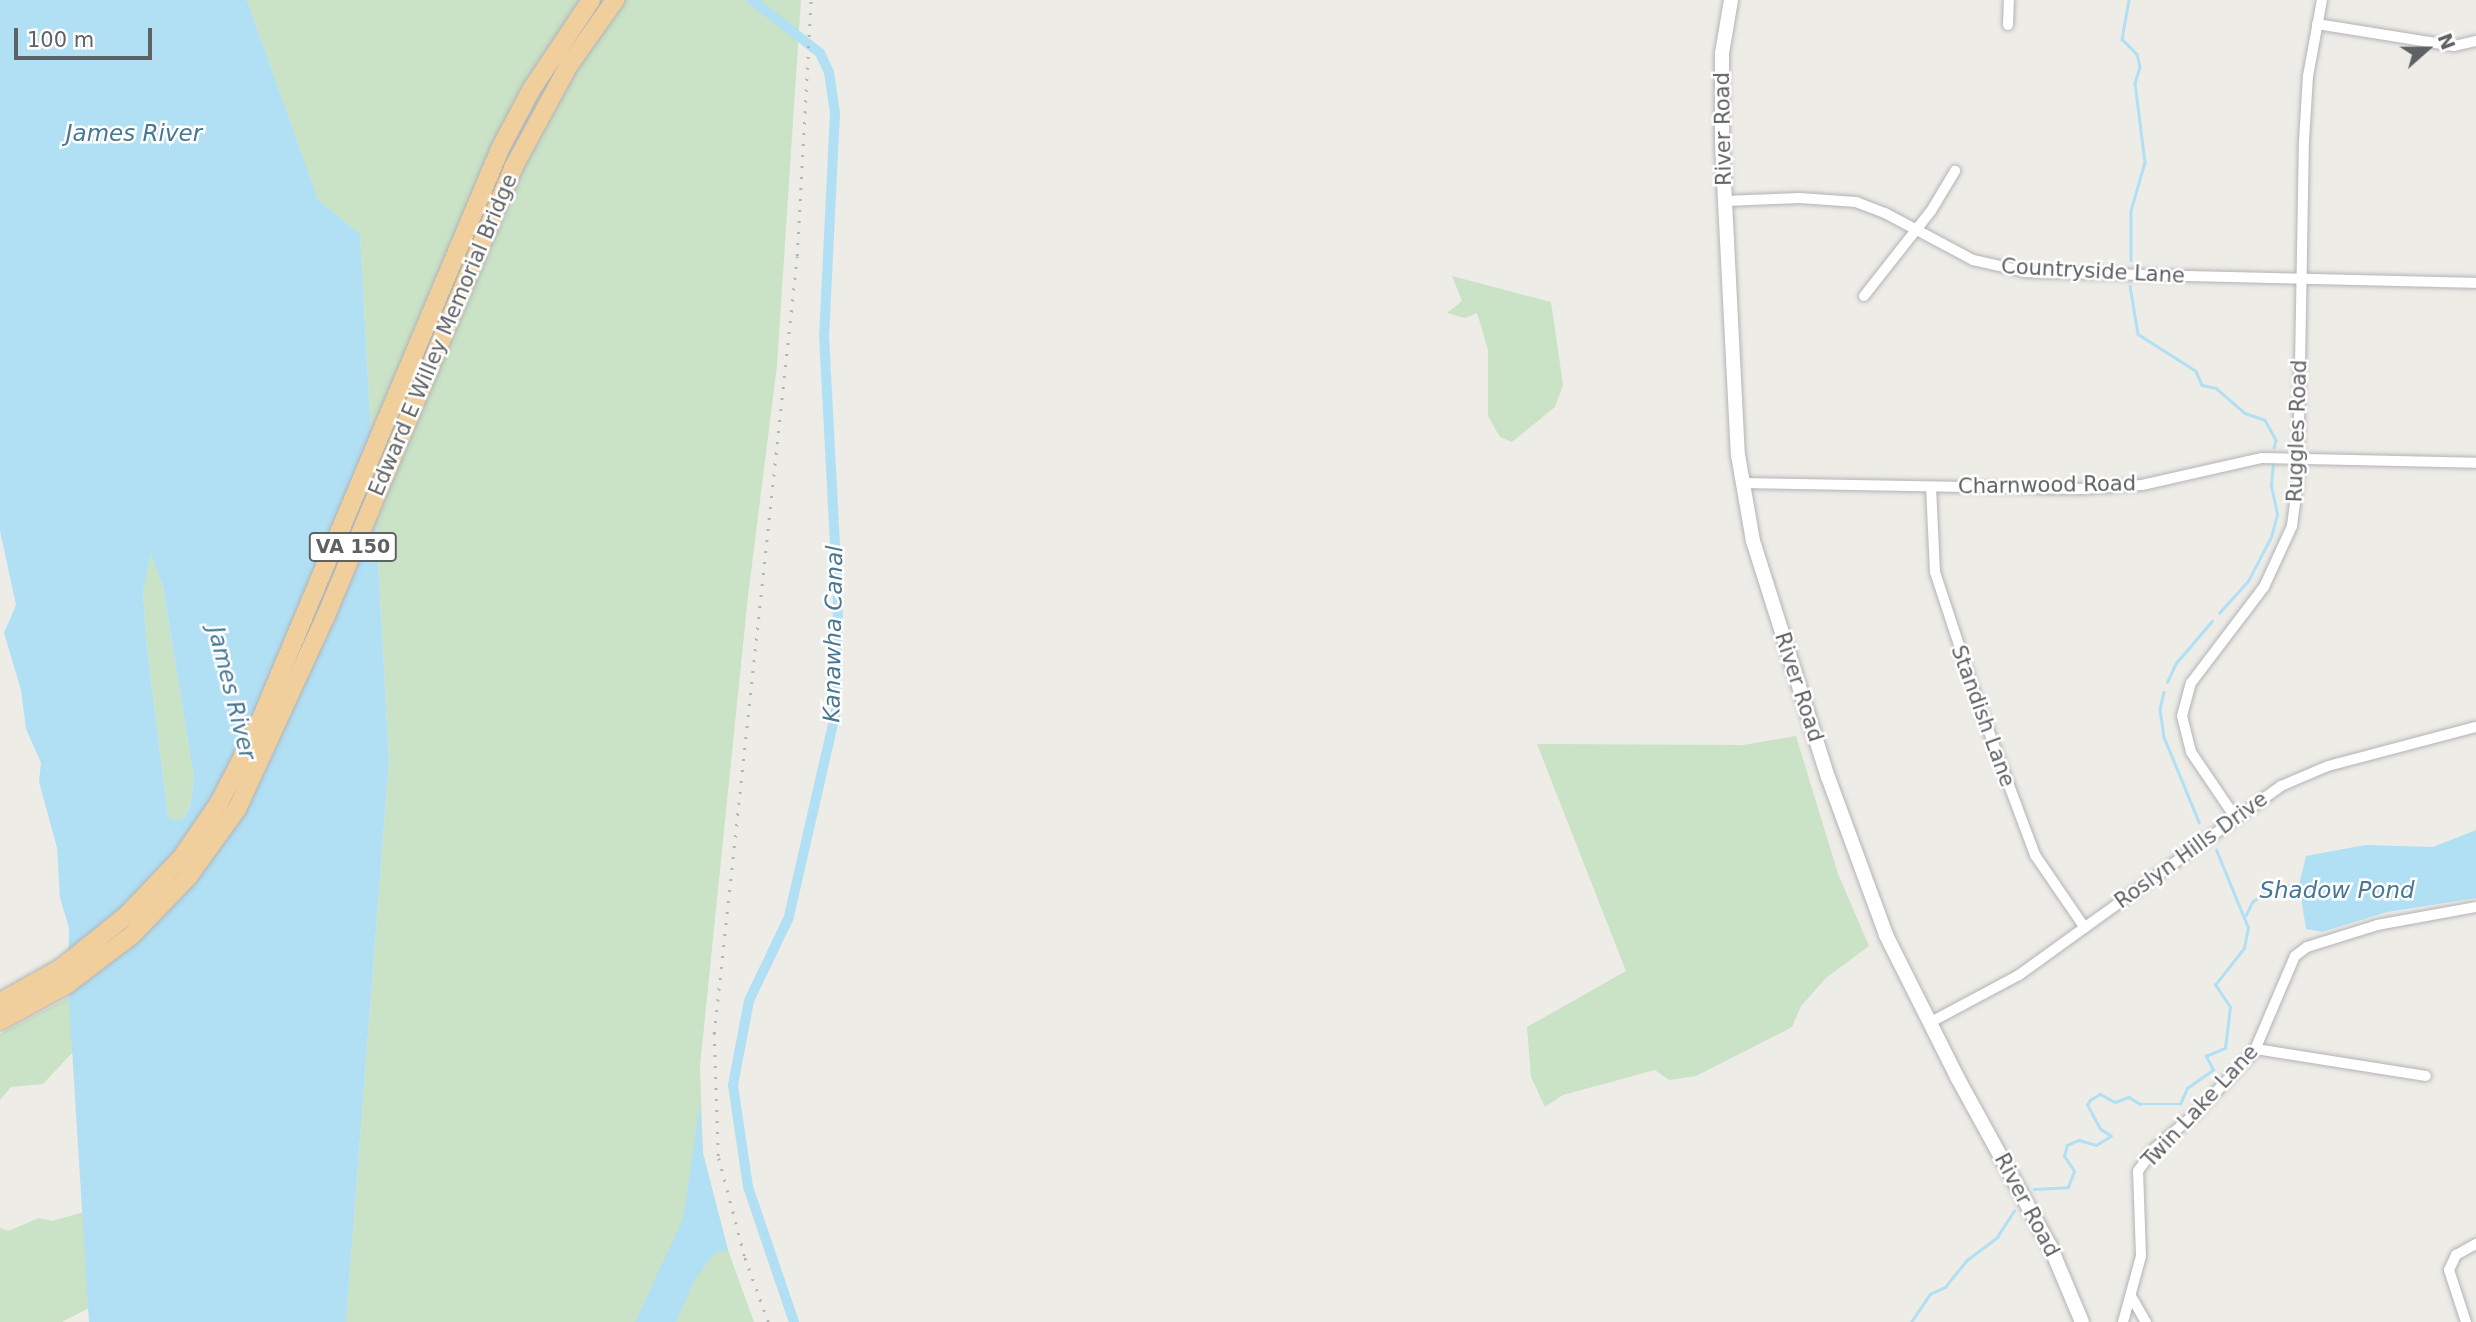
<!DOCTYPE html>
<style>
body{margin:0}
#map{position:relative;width:2476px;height:1322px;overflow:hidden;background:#eeece7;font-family:"DejaVu Sans",sans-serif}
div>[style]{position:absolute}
.green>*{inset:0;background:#cae2c6}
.water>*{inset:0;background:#b1e0f4}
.stream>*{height:2.5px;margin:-1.25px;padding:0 1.25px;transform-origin:1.25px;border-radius:1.25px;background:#b1e0f4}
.canal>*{height:10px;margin:-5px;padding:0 5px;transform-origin:5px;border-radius:5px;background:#b1e0f4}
.roads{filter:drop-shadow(0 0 2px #b1b4b7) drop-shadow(0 0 2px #b1b4b7)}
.street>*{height:10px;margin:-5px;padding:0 5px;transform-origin:5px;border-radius:5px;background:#fff}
.secondary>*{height:14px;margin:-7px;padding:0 7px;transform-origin:7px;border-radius:7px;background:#fff}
.highway>*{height:18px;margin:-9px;padding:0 9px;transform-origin:9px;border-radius:9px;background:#f0cf9c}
.rail>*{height:2.5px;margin-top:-1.25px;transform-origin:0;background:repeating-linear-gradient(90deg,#b4b5b5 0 2px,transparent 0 11px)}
span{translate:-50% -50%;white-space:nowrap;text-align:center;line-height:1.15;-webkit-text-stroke:5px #fff;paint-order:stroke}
.shield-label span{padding:2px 5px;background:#fff;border:2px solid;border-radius:5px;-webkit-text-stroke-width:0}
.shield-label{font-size:19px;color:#5e6265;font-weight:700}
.street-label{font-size:21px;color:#5e6265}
.water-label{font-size:23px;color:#487794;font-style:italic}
.north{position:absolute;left:2392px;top:14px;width:70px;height:70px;-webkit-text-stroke:5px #fff;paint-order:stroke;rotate:69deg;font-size:19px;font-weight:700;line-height:28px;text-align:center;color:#5e6265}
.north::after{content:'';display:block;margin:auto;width:24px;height:32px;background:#5e6265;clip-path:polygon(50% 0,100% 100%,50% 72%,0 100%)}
.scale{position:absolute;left:14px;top:28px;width:138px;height:32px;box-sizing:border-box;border:4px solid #5e6265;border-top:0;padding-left:9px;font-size:21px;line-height:24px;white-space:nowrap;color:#5e6265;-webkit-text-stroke:5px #fff;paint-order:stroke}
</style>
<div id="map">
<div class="green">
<div style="clip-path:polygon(247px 0,801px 0,777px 365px,748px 596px,700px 1066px,703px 1154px,728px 1250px,754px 1322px,346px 1322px,389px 760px,360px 234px,318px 201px)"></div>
<div style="clip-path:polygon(1452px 276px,1551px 302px,1563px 385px,1555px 407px,1512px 442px,1500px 437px,1488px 416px,1488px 350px,1477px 313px,1465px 318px,1447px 313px,1462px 301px)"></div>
<div style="clip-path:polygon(151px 553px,163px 587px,194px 778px,190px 805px,185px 817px,175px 820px,168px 817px,147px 648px,143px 592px)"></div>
<div style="clip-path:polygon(1796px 736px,1838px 874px,1869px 946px,1826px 978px,1801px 1006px,1792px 1027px,1696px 1076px,1669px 1080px,1655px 1070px,1563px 1095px,1545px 1107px,1531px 1077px,1527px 1027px,1626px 971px,1537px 744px,1743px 745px)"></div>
<div style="clip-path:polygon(69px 997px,74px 1051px,43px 1084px,11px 1087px,0 1100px,0 1034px)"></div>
<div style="clip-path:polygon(84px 1212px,89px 1308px,62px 1322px,0 1322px,0 1228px,8px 1231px,39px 1218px,52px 1221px)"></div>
</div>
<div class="water">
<div style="clip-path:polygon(evenodd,0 0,247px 0,318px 200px,360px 234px,389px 760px,346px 1322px,89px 1322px,68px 985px,69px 928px,60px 898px,57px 848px,39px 782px,41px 763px,26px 729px,21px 690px,4px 633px,16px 605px,0 531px,0 0,151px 554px,163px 587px,194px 778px,190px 806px,185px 817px,175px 820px,168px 817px,147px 648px,143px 592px,151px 554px)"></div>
<div style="clip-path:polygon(2476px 830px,2476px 898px,2387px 912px,2322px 932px,2306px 929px,2299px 885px,2306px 856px,2365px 845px,2433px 847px)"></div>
<div style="clip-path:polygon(700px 1103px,703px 1153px,728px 1250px,714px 1253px,694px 1281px,676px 1322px,635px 1322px,683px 1219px)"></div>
</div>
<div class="stream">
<div style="left:2129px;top:0;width:40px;rotate:100deg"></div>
<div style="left:2122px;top:39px;width:21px;rotate:45deg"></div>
<div style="left:2137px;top:54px;width:13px;rotate:77deg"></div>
<div style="left:2140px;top:67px;width:17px;rotate:107deg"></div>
<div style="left:2135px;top:83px;width:80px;rotate:82.8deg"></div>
<div style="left:2145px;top:162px;width:51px;rotate:105.9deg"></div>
<div style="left:2131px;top:211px;width:49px;rotate:90deg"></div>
<div style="left:2130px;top:286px;width:49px;rotate:80.5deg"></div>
<div style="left:2138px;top:334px;width:69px;rotate:32.5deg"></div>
<div style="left:2196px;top:371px;width:15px;rotate:67deg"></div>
<div style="left:2202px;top:385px;width:14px;rotate:12deg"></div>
<div style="left:2216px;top:388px;width:38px;rotate:41deg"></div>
<div style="left:2245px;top:413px;width:21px;rotate:19deg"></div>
<div style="left:2265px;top:420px;width:23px;rotate:61deg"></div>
<div style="left:2276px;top:440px;width:8px;rotate:104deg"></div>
<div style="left:2219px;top:613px;width:43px;rotate:-47.8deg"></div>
<div style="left:2248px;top:581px;width:50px;rotate:-62.4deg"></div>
<div style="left:2271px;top:537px;width:24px;rotate:-75deg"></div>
<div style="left:2277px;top:514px;width:30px;rotate:-102deg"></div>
<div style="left:2271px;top:485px;width:22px;rotate:-85deg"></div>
<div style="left:2167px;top:682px;width:21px;rotate:-65deg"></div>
<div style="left:2176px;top:663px;width:55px;rotate:-49.4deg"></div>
<div style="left:2164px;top:692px;width:17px;rotate:103deg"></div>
<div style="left:2160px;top:709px;width:28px;rotate:82deg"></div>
<div style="left:2164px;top:737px;width:92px;rotate:67.6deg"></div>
<div style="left:2276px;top:887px;width:14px;rotate:-8deg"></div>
<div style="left:2246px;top:915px;width:14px;rotate:-65deg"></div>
<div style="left:2252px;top:902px;width:20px;rotate:-37deg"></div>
<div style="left:2034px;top:1189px;width:34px;rotate:-3deg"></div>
<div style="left:2068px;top:1187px;width:17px;rotate:-69deg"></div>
<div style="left:2074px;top:1171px;width:18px;rotate:-124deg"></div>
<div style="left:2064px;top:1156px;width:11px;rotate:-75deg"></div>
<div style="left:2067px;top:1145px;width:13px;rotate:-23deg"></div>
<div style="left:2079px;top:1140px;width:18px;rotate:16deg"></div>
<div style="left:2096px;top:1145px;width:17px;rotate:-31deg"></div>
<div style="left:2111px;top:1136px;width:13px;rotate:-148deg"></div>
<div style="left:2100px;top:1129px;width:27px;rotate:-118deg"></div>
<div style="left:2087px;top:1105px;width:6px;rotate:-59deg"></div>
<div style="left:2090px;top:1100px;width:12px;rotate:-31deg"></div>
<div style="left:2100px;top:1094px;width:17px;rotate:28deg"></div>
<div style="left:2115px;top:1102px;width:15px;rotate:-20deg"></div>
<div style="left:2129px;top:1097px;width:13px;rotate:32deg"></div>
<div style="left:2140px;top:1104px;width:40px"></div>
<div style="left:2180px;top:1104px;width:17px;rotate:-66deg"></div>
<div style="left:2187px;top:1088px;width:32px;rotate:-35deg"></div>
<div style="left:2213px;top:1070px;width:16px;rotate:-117deg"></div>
<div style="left:2206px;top:1056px;width:21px;rotate:-23deg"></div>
<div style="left:2225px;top:1048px;width:41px;rotate:-83deg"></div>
<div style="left:2230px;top:1007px;width:27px;rotate:-124deg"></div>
<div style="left:2215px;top:985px;width:47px;rotate:-51.9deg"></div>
<div style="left:2244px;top:948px;width:20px;rotate:-79deg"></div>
<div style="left:2248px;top:928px;width:84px;rotate:-112.3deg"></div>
<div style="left:1911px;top:1322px;width:34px;rotate:-56deg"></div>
<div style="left:1930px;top:1294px;width:17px;rotate:-25deg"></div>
<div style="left:1945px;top:1287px;width:35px;rotate:-51deg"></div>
<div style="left:1967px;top:1260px;width:38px;rotate:-37deg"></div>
<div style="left:1997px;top:1237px;width:31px;rotate:-57deg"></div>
</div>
<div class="canal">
<div style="left:752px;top:0;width:86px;rotate:37.9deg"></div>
<div style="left:820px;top:53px;width:21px;rotate:65deg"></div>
<div style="left:829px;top:72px;width:41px;rotate:81.7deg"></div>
<div style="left:835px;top:113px;width:222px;rotate:92.8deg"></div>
<div style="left:824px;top:335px;width:264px;rotate:87deg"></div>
<div style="left:838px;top:599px;width:112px;rotate:91deg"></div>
<div style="left:836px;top:711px;width:211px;rotate:102.9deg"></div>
<div style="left:789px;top:917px;width:93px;rotate:115.5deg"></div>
<div style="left:749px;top:1001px;width:86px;rotate:100.8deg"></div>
<div style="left:733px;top:1085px;width:103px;rotate:81.6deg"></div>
<div style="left:748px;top:1187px;width:143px;rotate:71.2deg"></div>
</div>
<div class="roads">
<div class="street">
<div style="left:2317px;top:24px;width:139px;rotate:9.1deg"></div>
<div style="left:2454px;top:46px;width:23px;rotate:-13deg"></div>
<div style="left:2008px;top:25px;width:25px;rotate:-88deg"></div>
<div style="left:1725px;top:201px;width:75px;rotate:-2.3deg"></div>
<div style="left:1800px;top:198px;width:56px;rotate:4.1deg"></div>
<div style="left:1856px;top:202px;width:31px;rotate:21deg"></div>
<div style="left:1885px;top:213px;width:100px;rotate:28.1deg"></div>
<div style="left:1973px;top:260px;width:54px;rotate:12.8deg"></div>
<div style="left:2026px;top:272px;width:450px;rotate:1.4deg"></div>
<div style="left:1864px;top:296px;width:108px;rotate:-51.8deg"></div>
<div style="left:1931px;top:211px;width:47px;rotate:-59deg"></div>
<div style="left:1741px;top:483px;width:338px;rotate:1deg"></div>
<div style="left:2079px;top:489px;width:63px;rotate:-3.6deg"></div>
<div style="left:2142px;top:485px;width:123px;rotate:-12.7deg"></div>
<div style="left:2262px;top:458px;width:214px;rotate:1.3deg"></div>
<div style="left:1931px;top:487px;width:85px;rotate:87.3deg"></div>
<div style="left:1935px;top:572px;width:132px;rotate:71.8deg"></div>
<div style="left:1976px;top:697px;width:169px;rotate:69.5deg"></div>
<div style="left:2035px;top:855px;width:88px;rotate:55.6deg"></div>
<div style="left:2235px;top:817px;width:78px;rotate:-124.1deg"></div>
<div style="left:2191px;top:752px;width:37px;rotate:-104deg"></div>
<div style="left:2182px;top:716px;width:34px;rotate:-75deg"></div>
<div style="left:2191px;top:683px;width:121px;rotate:-52.8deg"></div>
<div style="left:2264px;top:587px;width:67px;rotate:-65.3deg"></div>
<div style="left:2292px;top:526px;width:46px;rotate:-82.6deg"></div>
<div style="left:2298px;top:480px;width:339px;rotate:-89deg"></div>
<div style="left:2304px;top:141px;width:65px;rotate:-86.5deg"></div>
<div style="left:2308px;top:76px;width:77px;rotate:-79.6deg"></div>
<div style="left:1929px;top:1023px;width:102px;rotate:-28.1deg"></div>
<div style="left:2019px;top:975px;width:323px;rotate:-35.8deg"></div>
<div style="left:2281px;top:786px;width:51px;rotate:-23.1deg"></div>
<div style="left:2328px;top:766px;width:153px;rotate:-14.8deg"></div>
<div style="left:2256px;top:1049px;width:172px;rotate:9deg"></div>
<div style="left:2132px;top:1298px;width:28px;rotate:60deg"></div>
<div style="left:2123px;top:1322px;width:68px;rotate:-74.7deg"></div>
<div style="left:2141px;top:1256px;width:85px;rotate:-92deg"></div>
<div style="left:2138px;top:1171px;width:27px;rotate:-54deg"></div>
<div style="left:2154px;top:1149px;width:55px;rotate:-40.6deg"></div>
<div style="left:2196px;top:1113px;width:84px;rotate:-46.4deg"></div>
<div style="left:2254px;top:1052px;width:104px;rotate:-66.9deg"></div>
<div style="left:2295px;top:956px;width:15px;rotate:-37deg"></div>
<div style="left:2307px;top:947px;width:73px;rotate:-17.4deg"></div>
<div style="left:2377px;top:925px;width:101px;rotate:-10.3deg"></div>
<div style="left:2466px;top:1322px;width:55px;rotate:-108.1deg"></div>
<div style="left:2449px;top:1270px;width:17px;rotate:-65deg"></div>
<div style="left:2456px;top:1255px;width:23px;rotate:-29deg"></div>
</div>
<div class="secondary">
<div style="left:1731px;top:0;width:54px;rotate:99.6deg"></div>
<div style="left:1722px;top:53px;width:89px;rotate:90deg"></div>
<div style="left:1722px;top:142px;width:313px;rotate:87.1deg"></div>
<div style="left:1738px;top:455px;width:87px;rotate:80.1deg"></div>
<div style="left:1753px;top:541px;width:248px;rotate:72.4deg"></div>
<div style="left:1828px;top:777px;width:168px;rotate:69.8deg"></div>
<div style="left:1886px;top:935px;width:159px;rotate:63.4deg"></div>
<div style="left:1957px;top:1077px;width:193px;rotate:61.2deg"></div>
<div style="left:2050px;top:1246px;width:82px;rotate:67.2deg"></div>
</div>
<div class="highway">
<div style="left:0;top:1002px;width:70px;rotate:-29.1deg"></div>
<div style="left:61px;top:968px;width:85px;rotate:-38.8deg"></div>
<div style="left:127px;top:915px;width:80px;rotate:-46.5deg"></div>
<div style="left:182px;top:857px;width:65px;rotate:-55.6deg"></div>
<div style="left:219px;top:803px;width:79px;rotate:-62.8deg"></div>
<div style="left:255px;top:733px;width:633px;rotate:-67.24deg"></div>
<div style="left:500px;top:149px;width:67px;rotate:-62.3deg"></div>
<div style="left:531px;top:90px;width:108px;rotate:-56.3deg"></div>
<div style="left:0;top:1021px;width:75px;rotate:-28.6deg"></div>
<div style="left:66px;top:985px;width:83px;rotate:-37.1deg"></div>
<div style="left:132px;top:935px;width:81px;rotate:-46deg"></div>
<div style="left:188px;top:877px;width:84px;rotate:-54.2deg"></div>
<div style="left:237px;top:809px;width:210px;rotate:-65.3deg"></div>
<div style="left:325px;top:618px;width:488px;rotate:-67.3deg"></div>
<div style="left:513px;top:168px;width:117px;rotate:-61.5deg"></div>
<div style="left:569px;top:65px;width:80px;rotate:-54.7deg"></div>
</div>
</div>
<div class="rail">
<div style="left:768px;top:1322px;width:70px;rotate:-110deg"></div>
<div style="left:744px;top:1256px;width:103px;rotate:-104.6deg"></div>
<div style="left:718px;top:1156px;width:122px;rotate:-91.9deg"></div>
<div style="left:714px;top:1034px;width:782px;rotate:-83.91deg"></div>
<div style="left:797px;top:256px;width:256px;rotate:-86.9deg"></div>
</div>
<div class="shield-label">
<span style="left:353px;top:547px">VA 150</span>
</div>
<div class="street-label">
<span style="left:1723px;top:129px;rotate:-91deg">River Road</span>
<span style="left:2093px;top:271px;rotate:3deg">Countryside Lane</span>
<span style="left:443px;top:335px;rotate:-67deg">Edward E Willey Memorial Bridge</span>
<span style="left:2297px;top:431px;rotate:-88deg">Ruggles Road</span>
<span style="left:2047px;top:485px;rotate:-1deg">Charnwood Road</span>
<span style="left:1799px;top:687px;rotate:72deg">River Road</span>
<span style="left:1983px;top:716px;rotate:70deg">Standish Lane</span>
<span style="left:2191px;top:850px;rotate:-36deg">Roslyn Hills Drive</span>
<span style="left:2200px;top:1106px;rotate:-47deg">Twin Lake Lane</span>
<span style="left:2027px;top:1205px;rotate:62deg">River Road</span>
</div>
<div class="water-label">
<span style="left:134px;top:133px">James River</span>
<span style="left:833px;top:634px;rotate:-89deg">Kanawha Canal</span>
<span style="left:232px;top:693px;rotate:76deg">James River</span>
<span style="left:2337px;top:890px">Shadow Pond</span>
</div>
<div class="north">N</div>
<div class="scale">100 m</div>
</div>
